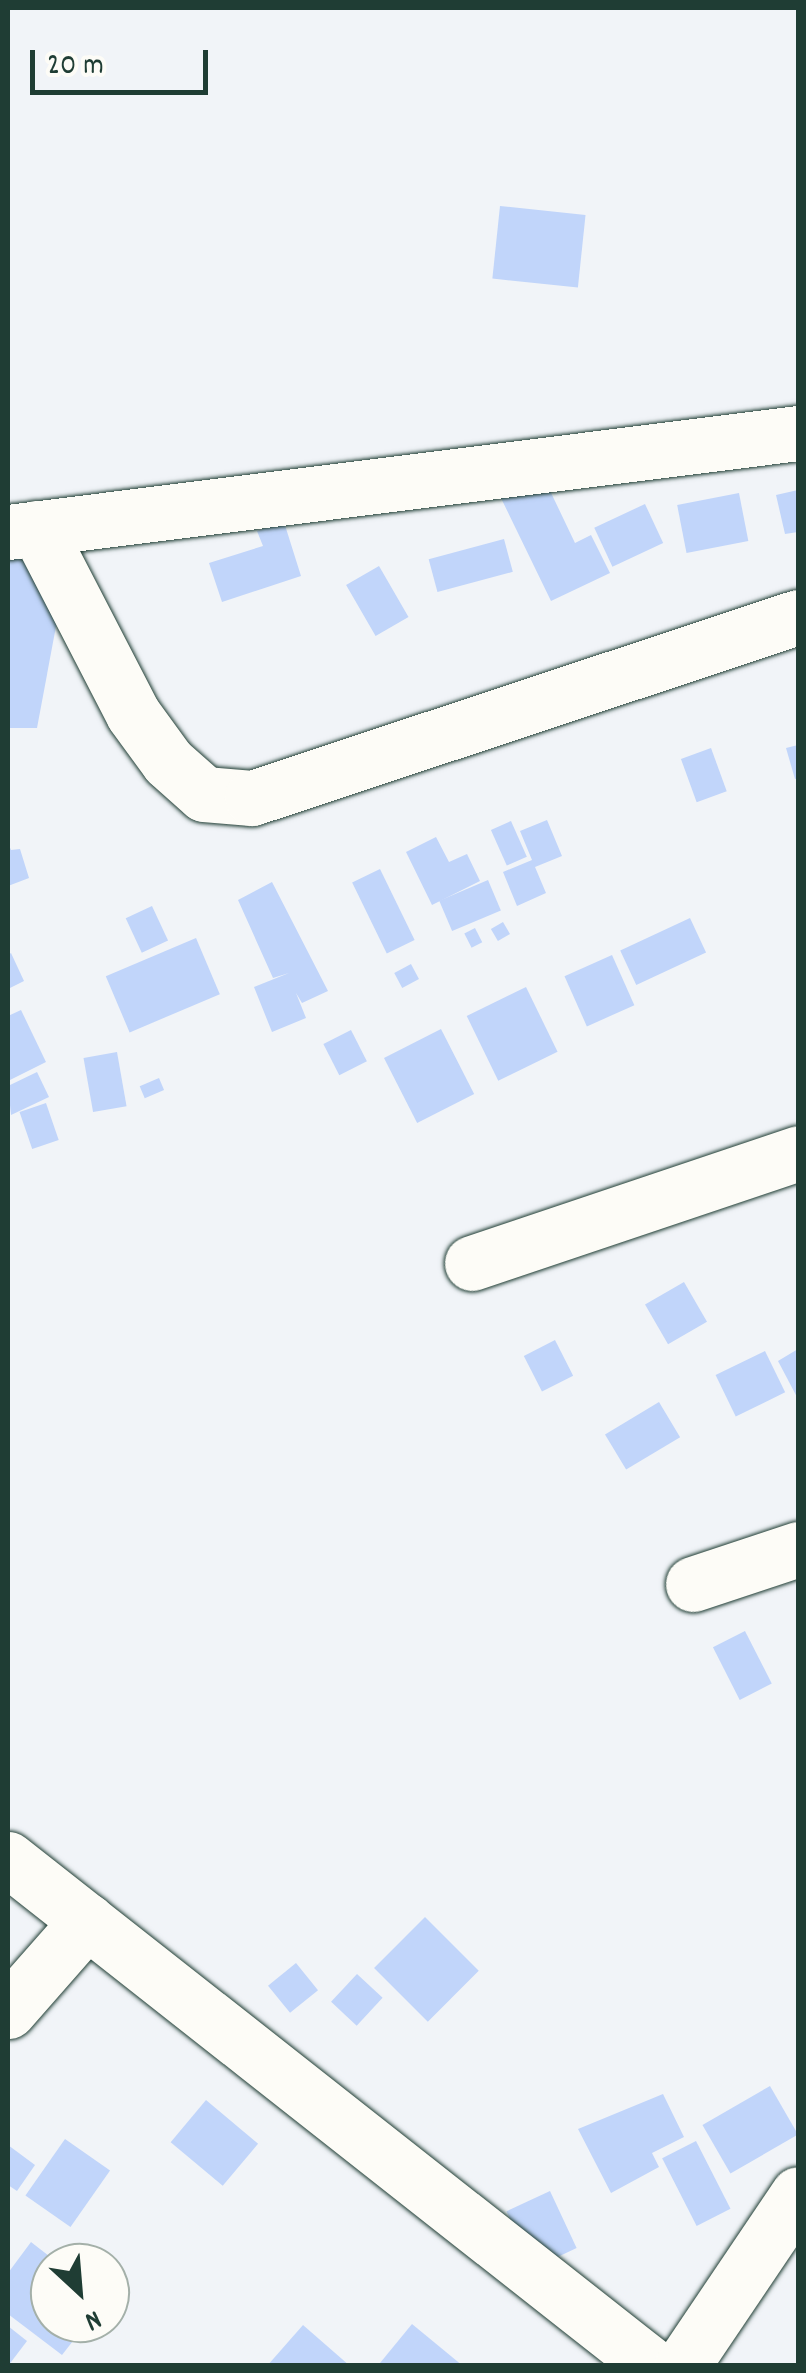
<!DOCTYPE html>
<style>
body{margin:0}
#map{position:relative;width:806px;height:2373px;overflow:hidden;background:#f1f4f8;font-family:Dekko,sans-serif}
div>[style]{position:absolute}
.building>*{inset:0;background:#c1d5fa;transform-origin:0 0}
.roads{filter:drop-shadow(0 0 2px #1f3d34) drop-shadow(0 0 2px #1f3d34)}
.minor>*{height:55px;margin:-27.5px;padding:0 27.5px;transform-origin:27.5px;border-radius:27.5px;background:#fdfcf7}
span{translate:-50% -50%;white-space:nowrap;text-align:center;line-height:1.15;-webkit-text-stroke:9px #fdfcf7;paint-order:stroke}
.frame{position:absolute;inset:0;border:10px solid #1f3d34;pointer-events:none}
.north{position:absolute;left:30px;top:2243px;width:100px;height:100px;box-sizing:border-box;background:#fdfcf7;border:2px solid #a4b0a9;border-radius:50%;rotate:154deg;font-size:28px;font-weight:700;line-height:40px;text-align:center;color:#1f3d34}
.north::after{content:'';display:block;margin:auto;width:35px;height:45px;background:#1f3d34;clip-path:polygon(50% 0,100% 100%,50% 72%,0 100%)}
.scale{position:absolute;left:30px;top:50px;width:178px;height:45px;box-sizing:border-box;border:5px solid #1f3d34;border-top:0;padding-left:12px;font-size:30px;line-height:35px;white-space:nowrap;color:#1f3d34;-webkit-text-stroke:8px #fdfcf7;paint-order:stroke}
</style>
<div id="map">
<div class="building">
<div style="left:500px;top:206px;width:86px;height:73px;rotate:6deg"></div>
<div style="clip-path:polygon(543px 476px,575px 543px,591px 535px,610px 573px,551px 601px,500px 496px)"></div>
<div style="clip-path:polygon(798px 490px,798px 532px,785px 534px,776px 495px)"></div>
<div style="left:739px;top:493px;width:49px;height:63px;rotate:79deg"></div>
<div style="left:645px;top:504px;width:43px;height:56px;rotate:65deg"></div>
<div style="clip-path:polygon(284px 522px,301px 576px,222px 602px,209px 563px,263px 546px,257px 531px)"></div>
<div style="left:504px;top:539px;width:34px;height:78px;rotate:75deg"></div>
<div style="clip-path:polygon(8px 555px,31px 555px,57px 621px,37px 728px,8px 728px)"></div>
<div style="left:379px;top:566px;width:59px;height:38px;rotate:60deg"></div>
<div style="clip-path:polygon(798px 745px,798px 778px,795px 779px,786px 748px)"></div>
<div style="left:711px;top:748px;width:46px;height:32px;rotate:70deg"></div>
<div style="clip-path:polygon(547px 820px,562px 856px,535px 867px,546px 893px,517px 906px,503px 872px,532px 860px,520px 831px)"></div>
<div style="left:511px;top:821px;width:39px;height:22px;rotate:66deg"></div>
<div style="clip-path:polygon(436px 837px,449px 862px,467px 854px,480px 881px,432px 905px,406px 852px)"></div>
<div style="clip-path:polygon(8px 843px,11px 850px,20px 849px,29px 878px,8px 886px)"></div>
<div style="left:380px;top:869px;width:79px;height:31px;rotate:64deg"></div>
<div style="left:488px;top:880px;width:33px;height:53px;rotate:67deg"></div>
<div style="clip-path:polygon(272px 882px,328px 991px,302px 1003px,296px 993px,306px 1018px,272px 1032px,254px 987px,289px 973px,273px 978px,238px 900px)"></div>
<div style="left:152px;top:906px;width:38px;height:29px;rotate:65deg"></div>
<div style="left:690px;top:918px;width:38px;height:77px;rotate:65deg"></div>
<div style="left:503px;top:922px;width:14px;height:14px;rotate:60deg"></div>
<div style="left:475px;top:928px;width:16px;height:12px;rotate:63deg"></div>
<div style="left:196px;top:938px;width:61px;height:98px;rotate:67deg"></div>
<div style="clip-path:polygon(11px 953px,24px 981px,8px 989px,8px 955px)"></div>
<div style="left:612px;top:955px;width:55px;height:52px;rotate:66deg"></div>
<div style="left:411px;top:964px;width:17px;height:19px;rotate:62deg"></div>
<div style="left:526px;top:987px;width:72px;height:66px;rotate:64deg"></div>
<div style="clip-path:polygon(21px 1010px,46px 1062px,8px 1081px,8px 1016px)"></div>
<div style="left:441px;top:1029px;width:73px;height:64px;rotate:63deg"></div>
<div style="left:351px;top:1030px;width:35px;height:31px;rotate:63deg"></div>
<div style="left:117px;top:1052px;width:55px;height:34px;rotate:80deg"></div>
<div style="clip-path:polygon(37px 1072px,49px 1097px,11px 1115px,8px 1086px)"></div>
<div style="left:159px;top:1078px;width:13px;height:21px;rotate:67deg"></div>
<div style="left:46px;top:1103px;width:39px;height:28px;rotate:71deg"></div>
<div style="left:684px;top:1282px;width:46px;height:45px;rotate:60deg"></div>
<div style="left:555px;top:1340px;width:40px;height:35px;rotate:63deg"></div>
<div style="clip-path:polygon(798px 1349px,798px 1399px,778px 1361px)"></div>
<div style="left:765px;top:1351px;width:46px;height:55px;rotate:64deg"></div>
<div style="left:659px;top:1402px;width:41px;height:63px;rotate:59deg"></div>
<div style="left:745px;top:1631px;width:59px;height:36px;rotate:63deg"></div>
<div style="left:425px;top:1917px;width:76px;height:72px;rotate:45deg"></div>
<div style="left:296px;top:1963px;width:35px;height:36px;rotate:51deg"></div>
<div style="left:357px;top:1974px;width:35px;height:38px;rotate:43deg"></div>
<div style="left:770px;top:2086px;width:56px;height:78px;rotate:60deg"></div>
<div style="clip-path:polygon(663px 2094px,684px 2137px,652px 2153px,659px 2167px,611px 2193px,578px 2129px)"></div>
<div style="left:206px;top:2100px;width:68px;height:55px;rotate:40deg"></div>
<div style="left:65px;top:2139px;width:55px;height:69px;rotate:35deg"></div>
<div style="left:696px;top:2141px;width:76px;height:38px;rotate:63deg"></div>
<div style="clip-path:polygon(8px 2145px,35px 2165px,17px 2191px,8px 2185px)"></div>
<div style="left:550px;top:2191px;width:63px;height:48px;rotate:65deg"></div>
<div style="clip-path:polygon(31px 2242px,58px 2263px,50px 2263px,50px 2323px,87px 2323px,62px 2355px,8px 2314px,8px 2273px)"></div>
<div style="clip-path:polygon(412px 2324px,463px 2366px,380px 2363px)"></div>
<div style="clip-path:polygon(303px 2325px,350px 2366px,267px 2366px)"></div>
<div style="clip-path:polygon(8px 2326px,27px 2341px,8px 2366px)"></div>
</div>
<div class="roads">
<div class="minor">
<div style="left:37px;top:528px;width:209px;rotate:62.7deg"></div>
<div style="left:133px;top:714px;width:59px;rotate:53.9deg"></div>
<div style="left:168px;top:762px;width:48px;rotate:41.6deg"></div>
<div style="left:204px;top:794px;width:48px;rotate:4.8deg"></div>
<div style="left:252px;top:798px;width:575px;rotate:-18.34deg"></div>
<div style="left:8px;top:532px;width:796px;rotate:-7.14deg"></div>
<div style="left:472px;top:1263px;width:344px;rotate:-18.6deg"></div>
<div style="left:693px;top:1584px;width:111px;rotate:-18.4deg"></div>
<div style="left:8px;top:1859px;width:820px;rotate:38.21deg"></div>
<div style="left:8px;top:2011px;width:120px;rotate:-48.7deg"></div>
<div style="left:682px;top:2366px;width:207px;rotate:-56deg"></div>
</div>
</div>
<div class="frame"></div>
<div class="north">N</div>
<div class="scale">20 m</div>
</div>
